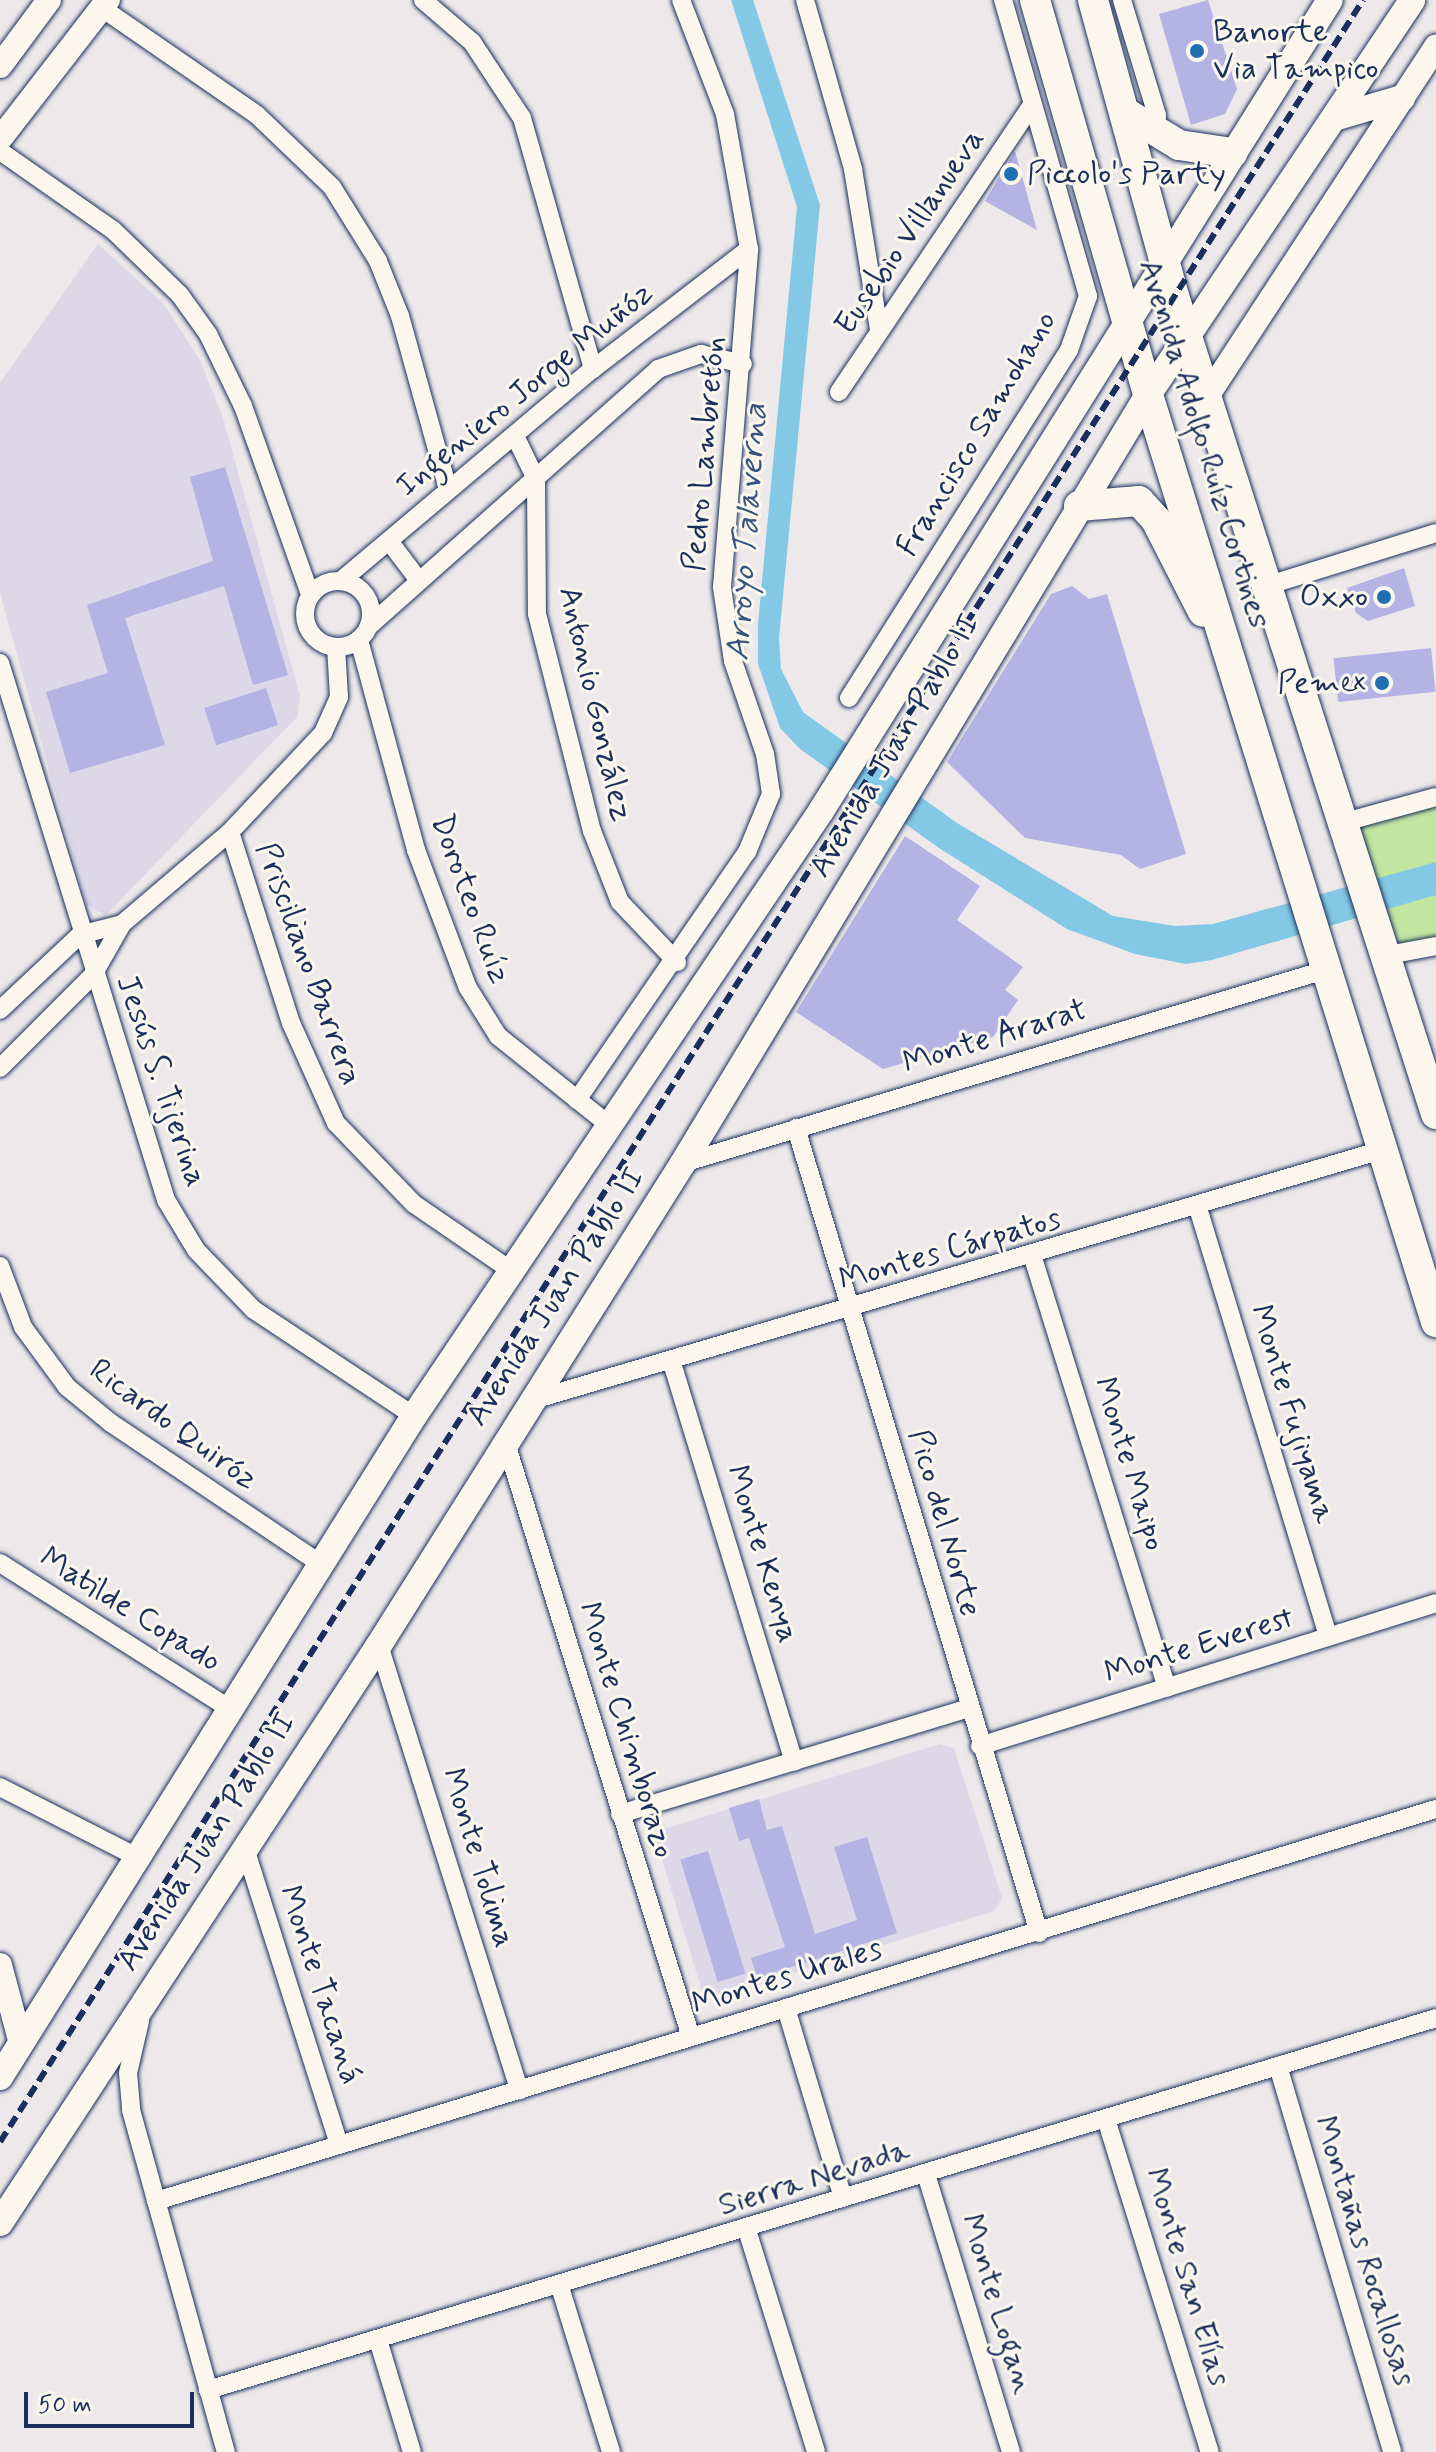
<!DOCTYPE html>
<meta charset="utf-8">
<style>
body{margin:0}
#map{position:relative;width:1436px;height:2452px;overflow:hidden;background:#ede9ea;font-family:Mynerve,sans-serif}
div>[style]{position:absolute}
.built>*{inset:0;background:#dcd8e8}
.green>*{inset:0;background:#c0e6a0}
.water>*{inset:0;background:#83c8e4}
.building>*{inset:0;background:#b5b2e4;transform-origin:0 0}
.roads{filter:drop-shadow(0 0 2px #1b2f5e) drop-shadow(0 0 2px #1b2f5e)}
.minor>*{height:18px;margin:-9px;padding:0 9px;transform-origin:9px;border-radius:9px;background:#fbf7ec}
.minor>.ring{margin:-9px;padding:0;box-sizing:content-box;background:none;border:18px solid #fbf7ec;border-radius:50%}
.tertiary>*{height:24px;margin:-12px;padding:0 12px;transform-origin:12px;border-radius:12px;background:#fbf7ec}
.secondary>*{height:26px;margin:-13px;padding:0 13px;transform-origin:13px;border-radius:13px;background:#fbf7ec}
.primary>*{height:30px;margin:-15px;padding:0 15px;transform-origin:15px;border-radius:15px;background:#fbf7ec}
.rail>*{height:6px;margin-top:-3px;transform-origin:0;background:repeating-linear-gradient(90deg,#1b2f5e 0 12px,transparent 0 18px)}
.dots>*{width:22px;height:22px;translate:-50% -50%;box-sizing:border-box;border:4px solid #fbf7ec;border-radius:50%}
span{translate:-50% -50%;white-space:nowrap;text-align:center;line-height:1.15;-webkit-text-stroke:6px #fbf7ec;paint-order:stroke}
.poi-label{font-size:32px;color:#1b2f5e}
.left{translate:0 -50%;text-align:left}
.right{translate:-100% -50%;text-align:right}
.street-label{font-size:32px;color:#1b2f5e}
.water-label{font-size:34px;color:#355580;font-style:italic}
.scale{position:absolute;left:24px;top:2392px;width:170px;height:36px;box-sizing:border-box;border:4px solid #1b2f5e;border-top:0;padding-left:10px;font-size:24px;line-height:28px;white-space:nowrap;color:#1b2f5e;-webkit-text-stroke:6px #fbf7ec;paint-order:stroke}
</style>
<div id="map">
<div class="built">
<div style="clip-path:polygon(98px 244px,163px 303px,200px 360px,223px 418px,300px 696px,297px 717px,105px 916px,86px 904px,0 593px,0 383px)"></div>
<div style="clip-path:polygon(940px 1744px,954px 1748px,1002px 1898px,994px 1911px,714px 1997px,702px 1991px,657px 1843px,664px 1829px)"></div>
</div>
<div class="green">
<div style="clip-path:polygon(1436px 804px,1436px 940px,1395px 949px,1356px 825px)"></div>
</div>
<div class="water">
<div style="clip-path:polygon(731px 0,753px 0,820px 205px,779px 638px,781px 669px,803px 712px,957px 823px,1113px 916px,1175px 926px,1213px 924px,1436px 862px,1436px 895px,1212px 960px,1186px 964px,1135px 954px,1067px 929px,939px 848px,800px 749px,780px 728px,758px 664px,758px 624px,797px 207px)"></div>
</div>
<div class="building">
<div style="clip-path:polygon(1208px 0,1237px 89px,1225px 114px,1191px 125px,1159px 14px)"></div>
<div style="clip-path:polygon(1015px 151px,1037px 230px,985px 201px)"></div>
<div style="clip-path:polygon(225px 467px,288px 675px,253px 685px,224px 586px,125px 618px,165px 745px,70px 773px,46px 692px,108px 673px,87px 605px,213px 561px,190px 477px)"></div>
<div style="clip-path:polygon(1404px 568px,1415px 606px,1368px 621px,1356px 613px,1347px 588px)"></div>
<div style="clip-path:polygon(1072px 586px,1089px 599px,1107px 594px,1186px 854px,1140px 869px,1121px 855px,1025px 838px,947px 762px,1051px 594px)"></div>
<div style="left:1431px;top:648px;width:44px;height:98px;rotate:84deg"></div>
<div style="left:266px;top:688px;width:39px;height:65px;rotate:72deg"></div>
<div style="clip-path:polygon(905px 836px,980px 886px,957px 920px,1023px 967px,1005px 990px,1018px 1000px,993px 1037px,883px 1069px,796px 1012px)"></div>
<div style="clip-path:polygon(759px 1799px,767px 1830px,782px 1826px,815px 1934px,857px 1920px,834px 1847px,867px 1837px,897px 1933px,757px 1978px,751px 1958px,785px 1947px,749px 1838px,739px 1841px,729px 1808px)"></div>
<div style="left:708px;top:1851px;width:128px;height:29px;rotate:73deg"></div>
</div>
<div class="roads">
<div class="minor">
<div style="left:423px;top:0;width:65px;rotate:40.6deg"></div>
<div style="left:472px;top:42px;width:91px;rotate:56.7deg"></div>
<div style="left:522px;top:118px;width:261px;rotate:74.2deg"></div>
<div style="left:805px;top:0;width:176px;rotate:74.1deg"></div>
<div style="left:853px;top:169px;width:162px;rotate:80.8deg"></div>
<div style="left:1122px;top:0;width:120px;rotate:73.1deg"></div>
<div style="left:1157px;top:115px;width:20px;rotate:93deg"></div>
<div style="left:102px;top:8px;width:188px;rotate:34.6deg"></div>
<div style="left:257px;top:115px;width:104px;rotate:43.8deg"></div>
<div style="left:332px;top:187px;width:87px;rotate:58.1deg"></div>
<div style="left:378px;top:261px;width:59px;rotate:68.2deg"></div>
<div style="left:400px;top:316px;width:180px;rotate:74.5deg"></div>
<div style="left:0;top:151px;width:138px;rotate:35deg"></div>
<div style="left:113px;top:230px;width:93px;rotate:44.1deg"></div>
<div style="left:180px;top:295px;width:48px;rotate:54.3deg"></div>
<div style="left:208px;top:334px;width:80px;rotate:64.1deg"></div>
<div style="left:243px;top:406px;width:200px;rotate:70.4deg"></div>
<div style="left:839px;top:392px;width:344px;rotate:-56.1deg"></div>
<div style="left:515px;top:436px;width:48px;rotate:64deg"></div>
<div style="left:536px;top:479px;width:135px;rotate:89.6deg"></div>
<div style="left:537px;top:614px;width:224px;rotate:75.8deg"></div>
<div style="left:592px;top:831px;width:76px;rotate:68.5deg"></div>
<div style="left:620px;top:902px;width:83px;rotate:46.5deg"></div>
<div style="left:389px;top:541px;width:46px;rotate:52.9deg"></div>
<div style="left:342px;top:580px;width:328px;rotate:-40.1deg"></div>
<div style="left:593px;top:369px;width:197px;rotate:-37.6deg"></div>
<div class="ring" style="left:305px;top:581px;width:48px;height:48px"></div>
<div style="left:1266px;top:586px;width:178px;rotate:-17.3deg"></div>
<div style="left:369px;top:626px;width:387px;rotate:-41.6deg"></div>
<div style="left:658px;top:369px;width:46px;rotate:-19.2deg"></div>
<div style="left:701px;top:354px;width:43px;rotate:13.4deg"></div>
<div style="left:359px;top:640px;width:218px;rotate:74.8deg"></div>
<div style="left:416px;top:850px;width:147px;rotate:69.4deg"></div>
<div style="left:468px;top:988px;width:57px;rotate:58deg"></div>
<div style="left:498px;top:1036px;width:142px;rotate:38.7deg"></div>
<div style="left:0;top:663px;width:562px;rotate:72.82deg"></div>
<div style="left:166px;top:1200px;width:58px;rotate:59deg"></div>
<div style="left:196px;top:1250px;width:83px;rotate:46deg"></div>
<div style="left:254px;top:1310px;width:192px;rotate:33.5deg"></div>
<div style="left:849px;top:698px;width:412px;rotate:-57.7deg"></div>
<div style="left:1069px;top:350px;width:57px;rotate:-70.6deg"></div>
<div style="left:1088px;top:296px;width:308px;rotate:-106deg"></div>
<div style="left:1341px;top:823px;width:98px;rotate:-15.3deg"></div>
<div style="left:230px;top:832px;width:201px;rotate:72.3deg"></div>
<div style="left:291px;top:1023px;width:110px;rotate:65.8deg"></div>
<div style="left:336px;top:1123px;width:112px;rotate:46.1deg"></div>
<div style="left:414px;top:1204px;width:119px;rotate:34.4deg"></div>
<div style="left:1383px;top:956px;width:54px;rotate:-10.7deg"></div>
<div style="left:0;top:1010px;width:110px;rotate:-43.2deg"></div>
<div style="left:80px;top:935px;width:43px;rotate:-14.7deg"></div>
<div style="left:0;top:1068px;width:132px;rotate:-45deg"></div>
<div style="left:93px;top:975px;width:59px;rotate:-60.4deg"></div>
<div style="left:122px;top:924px;width:142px;rotate:-40.4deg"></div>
<div style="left:230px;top:832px;width:136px;rotate:-46.8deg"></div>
<div style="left:323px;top:733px;width:39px;rotate:-66deg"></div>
<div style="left:339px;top:697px;width:50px;rotate:-93.4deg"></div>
<div style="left:577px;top:1100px;width:301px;rotate:-55.6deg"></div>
<div style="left:747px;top:852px;width:63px;rotate:-67.5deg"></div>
<div style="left:771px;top:794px;width:40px;rotate:-98.5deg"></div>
<div style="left:765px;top:754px;width:98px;rotate:-109deg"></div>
<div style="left:733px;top:661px;width:75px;rotate:-98.5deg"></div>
<div style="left:722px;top:587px;width:339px;rotate:-85.4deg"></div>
<div style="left:749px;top:249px;width:137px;rotate:-100.1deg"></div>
<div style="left:725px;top:114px;width:122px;rotate:-111.1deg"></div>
<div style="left:796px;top:1128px;width:841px;rotate:73.2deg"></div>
<div style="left:683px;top:1163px;width:670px;rotate:-16.73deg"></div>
<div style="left:1198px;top:1208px;width:448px;rotate:73.1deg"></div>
<div style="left:1033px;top:1258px;width:450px;rotate:72.7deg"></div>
<div style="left:0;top:1266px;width:65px;rotate:69.3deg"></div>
<div style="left:23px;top:1327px;width:74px;rotate:53.7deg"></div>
<div style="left:67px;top:1387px;width:57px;rotate:39.3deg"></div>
<div style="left:111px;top:1423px;width:251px;rotate:33.9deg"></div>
<div style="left:672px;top:1363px;width:417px;rotate:73deg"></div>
<div style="left:533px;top:1400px;width:885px;rotate:-16.41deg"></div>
<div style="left:505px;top:1440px;width:625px;rotate:72.7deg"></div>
<div style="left:0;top:1563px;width:269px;rotate:32.4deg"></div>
<div style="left:379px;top:1645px;width:467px;rotate:72.5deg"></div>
<div style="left:980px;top:1746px;width:478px;rotate:-17.4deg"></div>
<div style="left:0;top:1787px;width:152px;rotate:27.1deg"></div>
<div style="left:620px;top:1814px;width:364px;rotate:-16.9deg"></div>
<div style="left:244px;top:1845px;width:314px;rotate:72.4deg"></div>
<div style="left:786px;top:2008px;width:198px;rotate:73.3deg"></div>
<div style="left:140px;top:2021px;width:53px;rotate:103deg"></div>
<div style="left:128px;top:2073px;width:37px;rotate:85deg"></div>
<div style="left:131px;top:2110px;width:355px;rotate:74.5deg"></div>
<div style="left:1278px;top:2066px;width:402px;rotate:73.5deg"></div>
<div style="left:1106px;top:2119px;width:349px;rotate:72.7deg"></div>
<div style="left:926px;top:2174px;width:291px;rotate:73deg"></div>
<div style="left:156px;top:2201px;width:1339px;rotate:-17.03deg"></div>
<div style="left:747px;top:2230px;width:232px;rotate:72.7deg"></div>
<div style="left:560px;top:2287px;width:173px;rotate:72.8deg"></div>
<div style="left:379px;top:2343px;width:114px;rotate:73.2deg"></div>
<div style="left:208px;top:2390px;width:1283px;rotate:-16.85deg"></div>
</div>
<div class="tertiary">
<div style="left:0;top:66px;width:82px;rotate:-53.4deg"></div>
<div style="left:0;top:139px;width:176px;rotate:-52.2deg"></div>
<div style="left:1206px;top:398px;width:420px;rotate:-56.8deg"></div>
<div style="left:0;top:1965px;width:82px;rotate:75.1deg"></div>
</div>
<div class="secondary">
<div style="left:1334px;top:118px;width:71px;rotate:-16.4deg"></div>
<div style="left:0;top:2077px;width:780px;rotate:-57.94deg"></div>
<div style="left:414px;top:1416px;width:729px;rotate:-56.07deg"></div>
<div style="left:821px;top:811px;width:957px;rotate:-57.89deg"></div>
<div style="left:0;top:2223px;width:691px;rotate:-56.75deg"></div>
<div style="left:379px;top:1645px;width:570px;rotate:-57.76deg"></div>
<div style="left:683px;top:1163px;width:898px;rotate:-58.81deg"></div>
<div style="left:1148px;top:395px;width:475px;rotate:-56.2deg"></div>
</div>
<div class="primary">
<div style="left:1035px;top:0;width:411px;rotate:74deg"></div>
<div style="left:1148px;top:395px;width:971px;rotate:72.74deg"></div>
<div style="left:1093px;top:0;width:307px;rotate:74.7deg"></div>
<div style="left:1174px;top:296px;width:859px;rotate:72.24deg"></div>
<div style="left:1126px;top:113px;width:62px;rotate:31.1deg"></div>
<div style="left:1179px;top:145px;width:54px;rotate:8.6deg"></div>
<div style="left:1079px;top:506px;width:60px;rotate:-4.8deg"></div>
<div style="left:1139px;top:501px;width:25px;rotate:48deg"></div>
<div style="left:1156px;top:520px;width:103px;rotate:62.9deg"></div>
</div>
</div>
<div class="rail">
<div style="left:0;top:2142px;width:2539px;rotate:-57.53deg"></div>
</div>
<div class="dots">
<div style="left:1197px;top:51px;background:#1f6fb2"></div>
<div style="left:1011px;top:174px;background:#1f6fb2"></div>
<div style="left:1384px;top:597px;background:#1f6fb2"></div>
<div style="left:1382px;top:683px;background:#1f6fb2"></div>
</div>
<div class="poi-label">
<span class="left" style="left:1213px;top:51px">Banorte<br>Via Tampico</span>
<span class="left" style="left:1027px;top:174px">Piccolo's Party</span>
<span class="right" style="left:1368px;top:597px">Oxxo</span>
<span class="right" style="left:1366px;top:683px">Pemex</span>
</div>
<div class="street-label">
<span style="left:910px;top:232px;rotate:-56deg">Eusebio Villanueva</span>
<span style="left:525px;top:390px;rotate:-39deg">Ingeniero Jorge Muñóz</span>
<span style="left:977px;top:434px;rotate:-59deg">Francisco Samohano</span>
<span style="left:1204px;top:444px;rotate:73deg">Avenida Adolfo Ruíz Cortines</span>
<span style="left:705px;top:454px;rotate:-85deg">Pedro Lambretón</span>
<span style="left:595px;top:704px;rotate:77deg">Antonio González</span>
<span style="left:895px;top:746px;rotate:-59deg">Avenida Juan Pablo II</span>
<span style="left:470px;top:899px;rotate:70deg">Doroteo Ruíz</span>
<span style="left:308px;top:964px;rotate:70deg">Prisciliano Barrera</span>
<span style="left:995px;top:1037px;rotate:-17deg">Monte Ararat</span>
<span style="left:161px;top:1081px;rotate:71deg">Jesús S. Tijerina</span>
<span style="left:950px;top:1250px;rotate:-16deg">Montes Cárpatos</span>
<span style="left:556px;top:1297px;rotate:-57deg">Avenida Juan Pablo II</span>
<span style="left:1292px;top:1414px;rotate:73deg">Monte Fujiyama</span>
<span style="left:173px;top:1425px;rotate:36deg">Ricardo Quiróz</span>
<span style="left:1129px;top:1464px;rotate:73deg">Monte Maipo</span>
<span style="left:944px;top:1523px;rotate:74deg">Pico del Norte</span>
<span style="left:762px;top:1554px;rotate:73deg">Monte Kenya</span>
<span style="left:130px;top:1610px;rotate:32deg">Matilde Copado</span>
<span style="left:1199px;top:1646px;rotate:-17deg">Monte Everest</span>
<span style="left:626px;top:1730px;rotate:73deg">Monte Chimborazo</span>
<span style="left:207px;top:1842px;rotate:-57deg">Avenida Juan Pablo II</span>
<span style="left:478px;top:1858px;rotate:73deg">Monte Tolima</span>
<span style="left:787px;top:1977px;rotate:-17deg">Montes Urales</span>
<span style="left:320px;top:1985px;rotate:72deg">Monte Tacaná</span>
<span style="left:814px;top:2178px;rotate:-17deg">Sierra Nevada</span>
<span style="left:1364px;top:2251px;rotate:73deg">Montañas Rocallosas</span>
<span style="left:1187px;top:2277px;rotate:73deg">Monte San Elías</span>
<span style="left:997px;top:2304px;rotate:73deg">Monte Logan</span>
</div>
<div class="water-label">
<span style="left:747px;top:532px;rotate:-86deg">Arroyo Talaverna</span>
</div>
<div class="scale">50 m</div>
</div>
